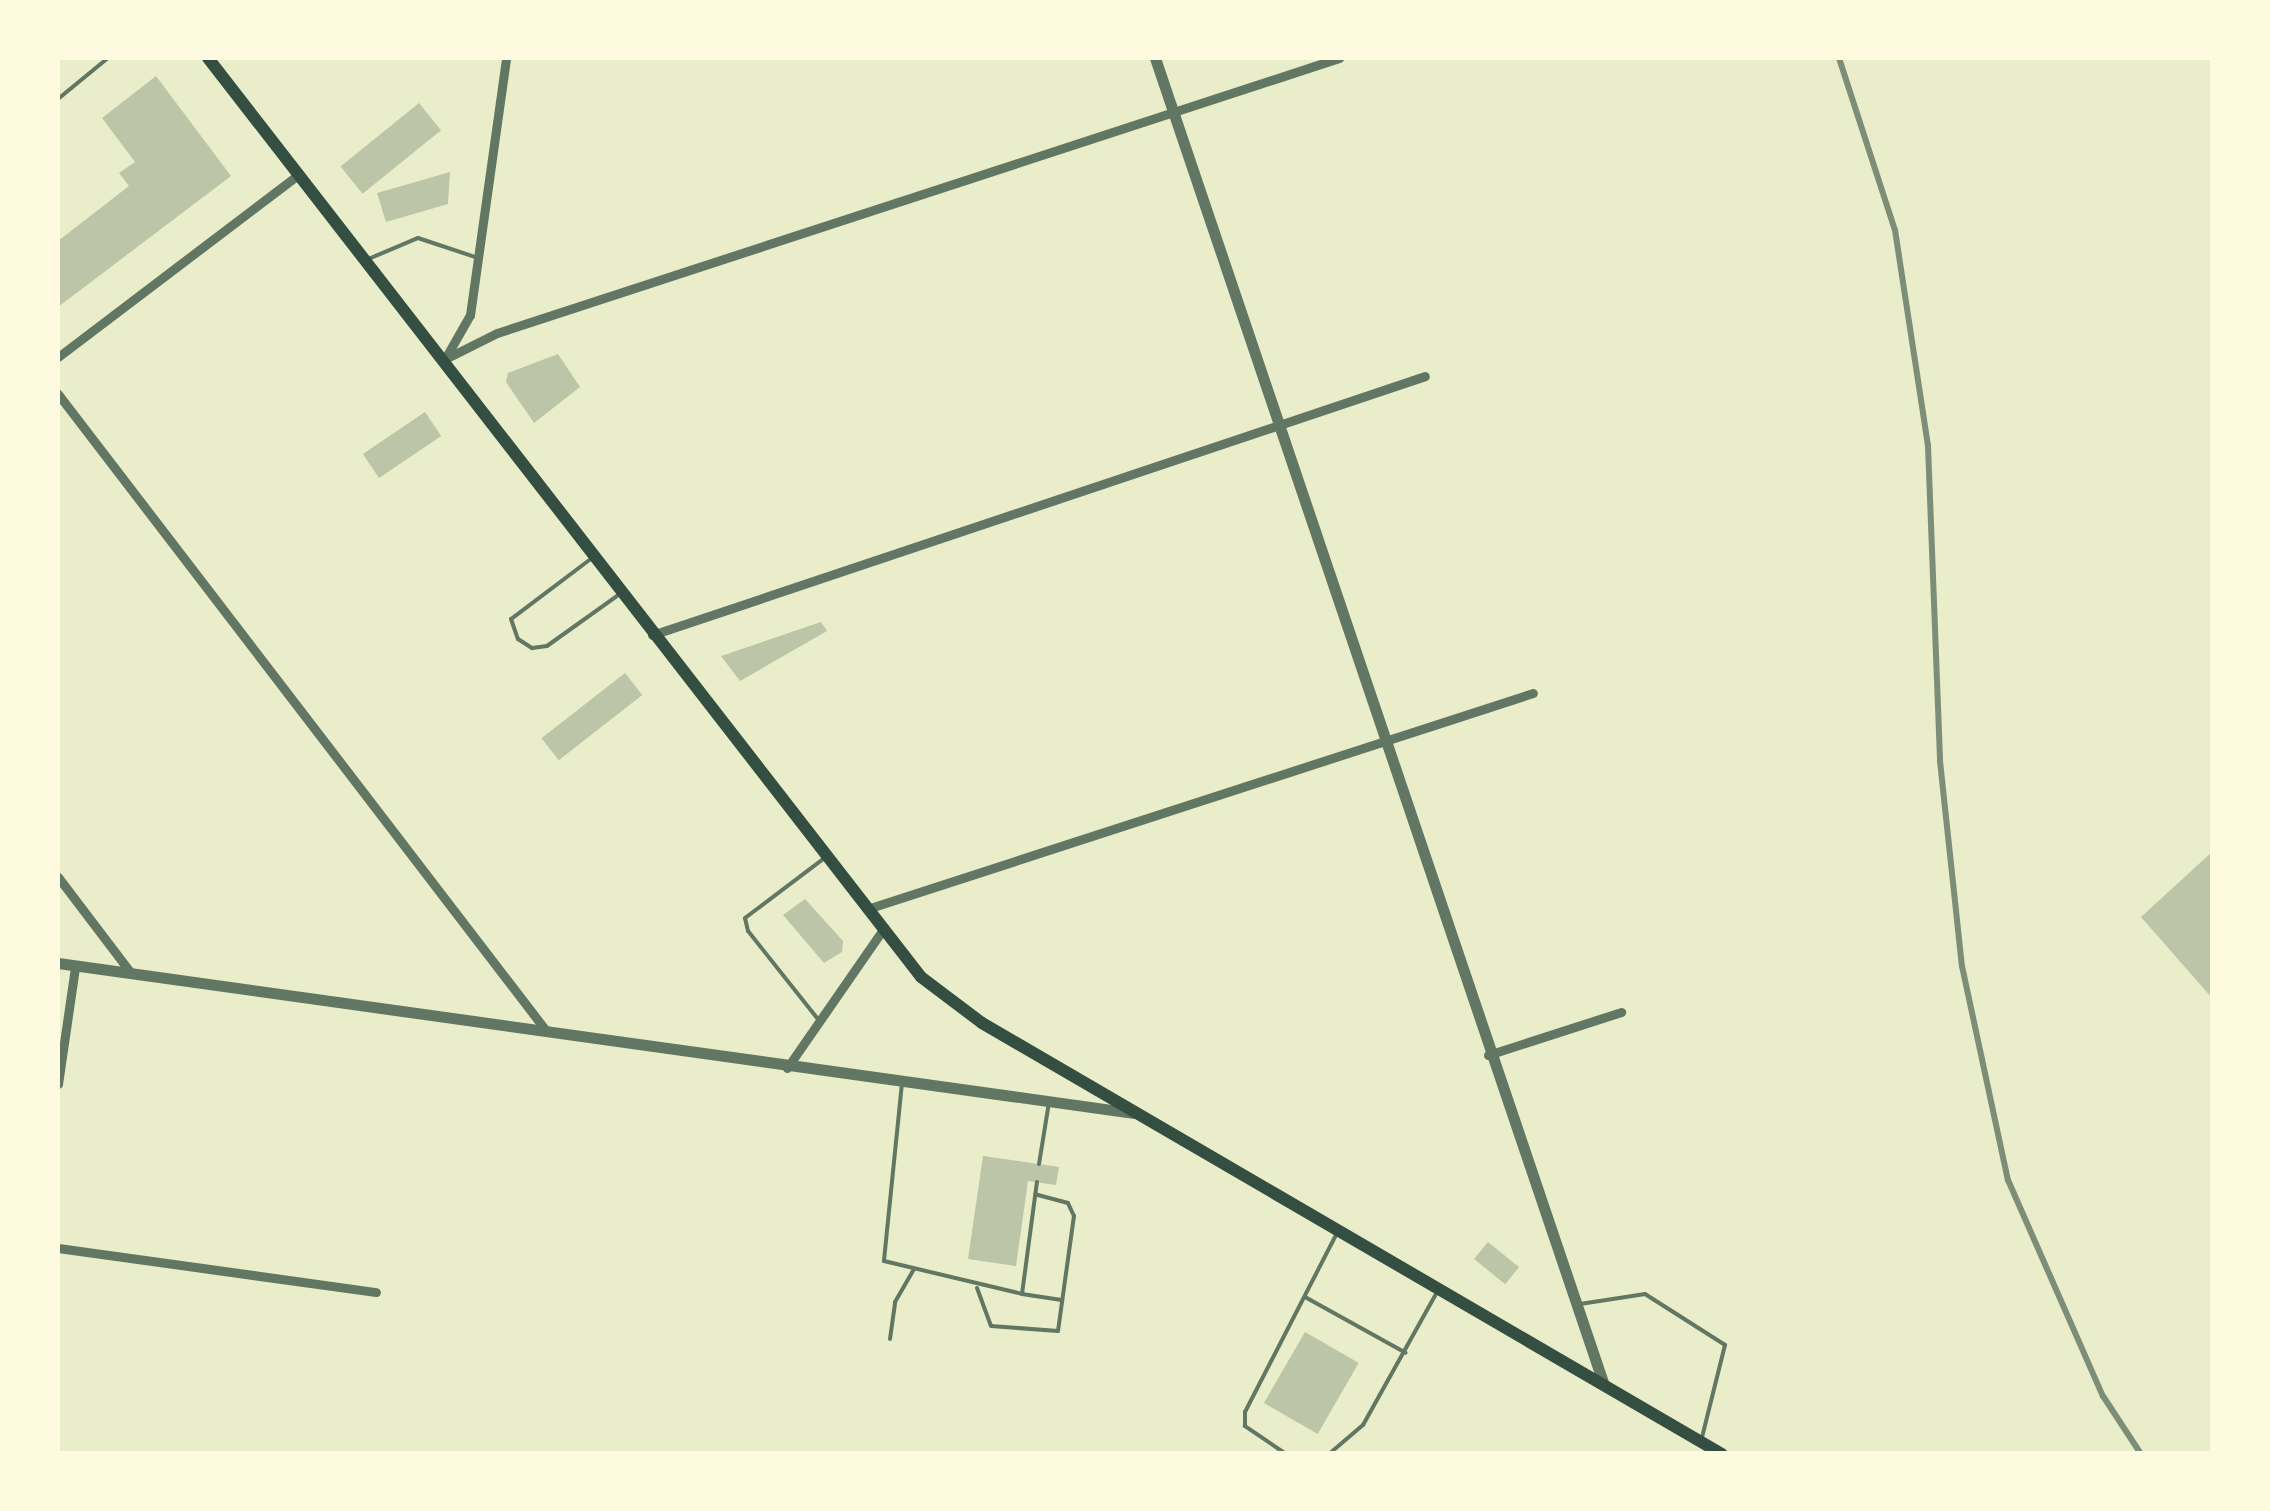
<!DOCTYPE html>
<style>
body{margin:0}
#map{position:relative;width:2270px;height:1511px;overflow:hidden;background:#e9edc9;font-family:Overpass,sans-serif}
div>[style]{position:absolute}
.building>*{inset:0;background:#bcc5a7;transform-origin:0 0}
.service>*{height:4px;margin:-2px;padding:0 2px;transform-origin:2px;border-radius:2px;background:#617663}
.minor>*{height:9px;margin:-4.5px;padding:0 4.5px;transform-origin:4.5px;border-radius:4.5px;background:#617663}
.tertiary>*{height:11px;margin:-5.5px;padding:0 5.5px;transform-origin:5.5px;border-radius:5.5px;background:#617663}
.secondary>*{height:12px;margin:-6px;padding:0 6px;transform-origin:6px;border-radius:6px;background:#344e41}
.rail>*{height:6px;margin:-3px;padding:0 3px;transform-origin:3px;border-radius:3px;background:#7c8e77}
span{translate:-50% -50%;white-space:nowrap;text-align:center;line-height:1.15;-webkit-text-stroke:8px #fefae0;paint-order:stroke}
.frame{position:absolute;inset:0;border:60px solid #fefae0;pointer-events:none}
</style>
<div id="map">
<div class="building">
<div style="clip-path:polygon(156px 76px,231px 176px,58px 307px,58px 241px,129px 186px,119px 173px,135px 162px,102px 118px)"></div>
<div style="left:419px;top:103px;width:35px;height:101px;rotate:51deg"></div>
<div style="clip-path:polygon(450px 172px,448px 204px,386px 222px,377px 193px)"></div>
<div style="clip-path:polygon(558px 354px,580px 387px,534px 423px,506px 382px,508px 373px)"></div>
<div style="left:425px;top:412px;width:29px;height:75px;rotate:56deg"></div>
<div style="clip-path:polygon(821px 622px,827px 631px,740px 681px,721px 656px)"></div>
<div style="left:625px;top:673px;width:28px;height:106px;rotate:52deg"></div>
<div style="clip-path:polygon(2212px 852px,2212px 998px,2141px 917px)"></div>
<div style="clip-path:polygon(805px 899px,843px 941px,842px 952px,824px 963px,783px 915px)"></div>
<div style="clip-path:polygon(983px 1156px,1059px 1167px,1056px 1185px,1028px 1181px,1016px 1266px,968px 1259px)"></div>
<div style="left:1488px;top:1242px;width:40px;height:22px;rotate:39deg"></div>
<div style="left:1305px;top:1332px;width:62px;height:82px;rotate:30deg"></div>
</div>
<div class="service">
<div style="left:58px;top:99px;width:65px;rotate:-39.4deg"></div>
<div style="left:366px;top:260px;width:56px;rotate:-22.9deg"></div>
<div style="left:418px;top:238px;width:63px;rotate:18.4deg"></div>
<div style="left:592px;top:558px;width:101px;rotate:143deg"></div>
<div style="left:511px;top:619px;width:21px;rotate:71deg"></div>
<div style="left:518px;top:639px;width:17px;rotate:33deg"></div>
<div style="left:532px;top:648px;width:15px;rotate:-8deg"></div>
<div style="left:547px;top:646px;width:91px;rotate:-35.6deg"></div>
<div style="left:817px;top:1018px;width:111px;rotate:-128.4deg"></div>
<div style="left:748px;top:931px;width:13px;rotate:-103deg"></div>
<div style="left:745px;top:918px;width:101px;rotate:-37deg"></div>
<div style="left:902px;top:1083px;width:179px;rotate:95.8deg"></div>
<div style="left:884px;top:1261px;width:142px;rotate:13.4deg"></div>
<div style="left:1022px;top:1294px;width:113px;rotate:-82.4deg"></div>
<div style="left:1039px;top:1164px;width:63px;rotate:-80.8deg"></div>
<div style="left:977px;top:1288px;width:40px;rotate:69.8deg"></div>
<div style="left:991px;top:1326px;width:67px;rotate:4.3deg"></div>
<div style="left:1058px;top:1331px;width:116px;rotate:-82.1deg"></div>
<div style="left:1074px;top:1216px;width:14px;rotate:-115deg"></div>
<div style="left:1068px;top:1203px;width:34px;rotate:-165deg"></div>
<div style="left:1022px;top:1294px;width:40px;rotate:8.5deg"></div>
<div style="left:1305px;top:1297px;width:115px;rotate:29deg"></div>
<div style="left:1580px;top:1304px;width:66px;rotate:-8.7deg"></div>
<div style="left:1645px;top:1294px;width:95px;rotate:32.5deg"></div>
<div style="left:1725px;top:1345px;width:95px;rotate:104deg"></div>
<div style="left:890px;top:1339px;width:37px;rotate:-82deg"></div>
<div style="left:895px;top:1302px;width:38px;rotate:-60deg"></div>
<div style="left:1286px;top:1454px;width:50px;rotate:-145.7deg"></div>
<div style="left:1245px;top:1426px;width:14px;rotate:-90deg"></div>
<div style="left:1245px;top:1412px;width:199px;rotate:-62.8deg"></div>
<div style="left:1329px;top:1454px;width:45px;rotate:-40.5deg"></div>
<div style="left:1363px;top:1425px;width:150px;rotate:-60.9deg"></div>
</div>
<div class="minor">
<div style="left:58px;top:357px;width:303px;rotate:-37.2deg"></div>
<div style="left:446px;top:357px;width:48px;rotate:-60.3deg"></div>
<div style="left:470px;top:315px;width:260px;rotate:-82deg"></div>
<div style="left:445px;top:359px;width:58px;rotate:-26.6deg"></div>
<div style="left:497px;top:333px;width:886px;rotate:-18.09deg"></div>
<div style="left:58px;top:394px;width:804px;rotate:52.53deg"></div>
<div style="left:652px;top:635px;width:815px;rotate:-18.52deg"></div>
<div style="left:58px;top:877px;width:119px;rotate:52.8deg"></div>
<div style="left:867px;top:909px;width:700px;rotate:-17.97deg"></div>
<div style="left:1488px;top:1055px;width:140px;rotate:-17.9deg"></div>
<div style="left:787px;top:1068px;width:167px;rotate:-55.3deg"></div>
<div style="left:58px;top:1084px;width:118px;rotate:-81.7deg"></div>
<div style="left:58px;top:1248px;width:321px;rotate:7.9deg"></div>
</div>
<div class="tertiary">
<div style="left:1155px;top:58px;width:1401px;rotate:71.31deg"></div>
<div style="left:58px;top:963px;width:1085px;rotate:7.94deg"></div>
</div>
<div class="secondary">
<div style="left:208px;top:58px;width:1163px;rotate:52.19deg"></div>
<div style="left:921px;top:977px;width:76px;rotate:37deg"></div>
<div style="left:982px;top:1023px;width:856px;rotate:30.22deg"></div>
</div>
<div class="rail">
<div style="left:1839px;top:58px;width:181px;rotate:72deg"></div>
<div style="left:1895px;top:230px;width:219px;rotate:81.3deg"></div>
<div style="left:1928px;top:446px;width:315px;rotate:87.8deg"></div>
<div style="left:1940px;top:761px;width:206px;rotate:83.9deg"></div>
<div style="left:1962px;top:966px;width:219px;rotate:77.9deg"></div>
<div style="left:2008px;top:1180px;width:236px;rotate:66.3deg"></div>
<div style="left:2103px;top:1396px;width:69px;rotate:56.8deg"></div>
</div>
<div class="frame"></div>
</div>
